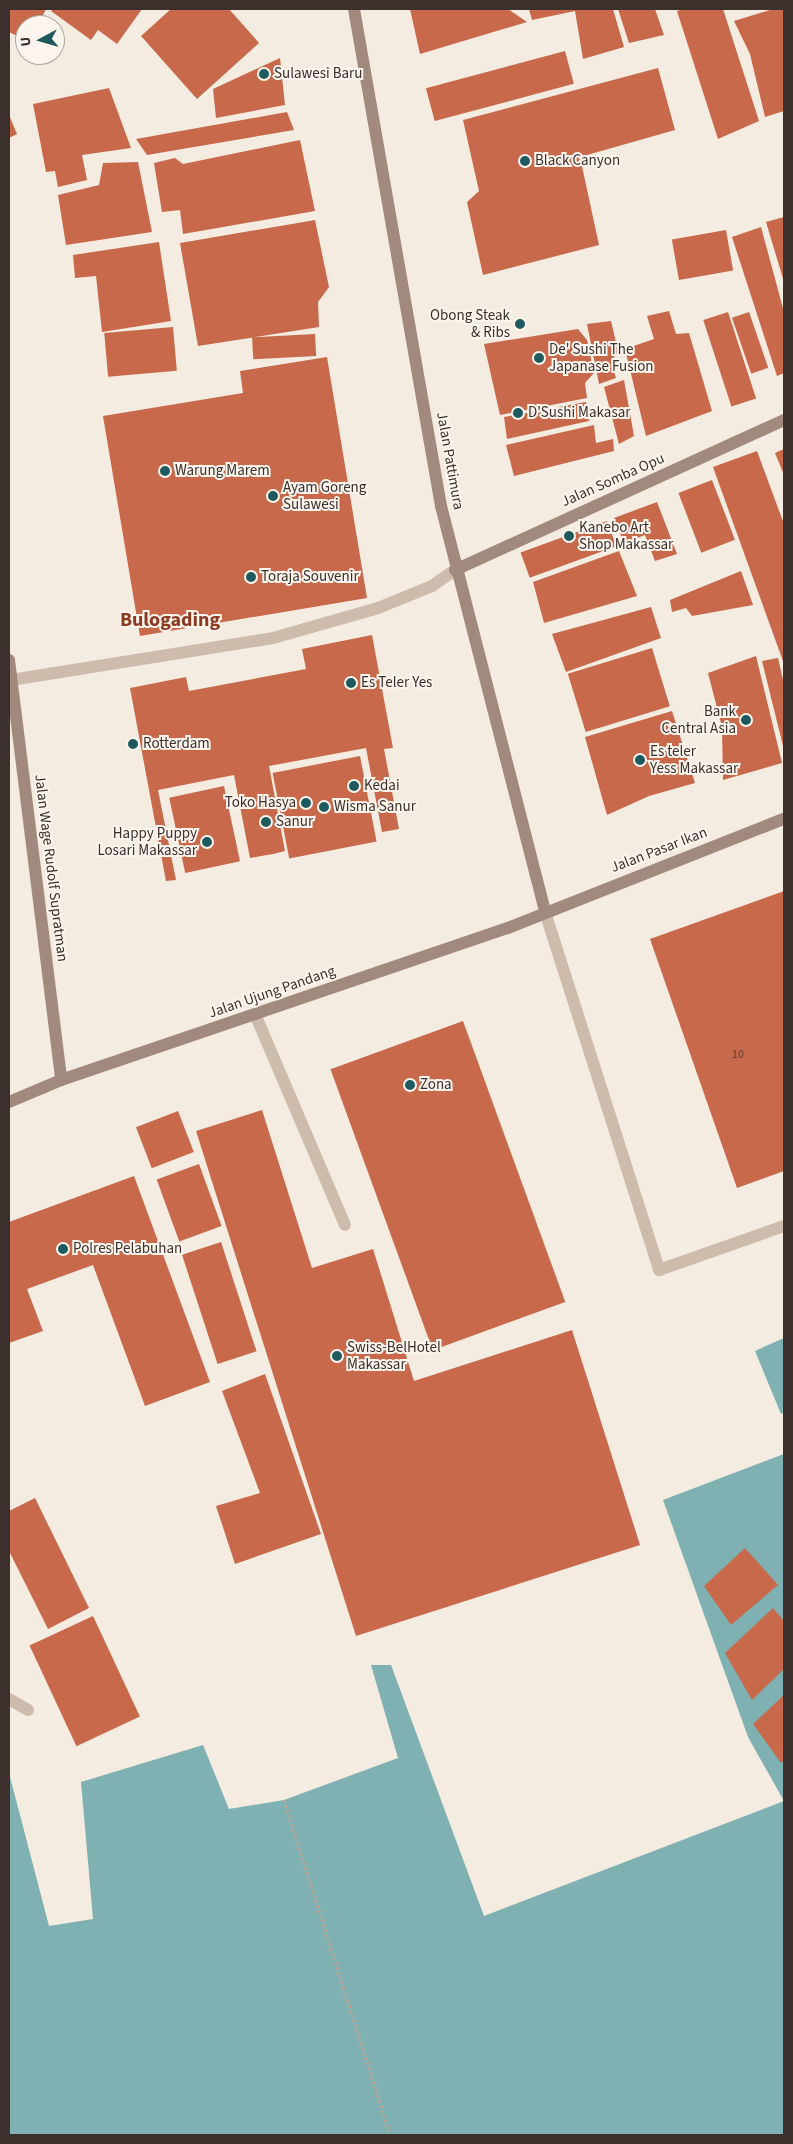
<!DOCTYPE html>
<style>
body{margin:0}
#map{position:relative;width:793px;height:2144px;overflow:hidden;background:#f4ebe1;font-family:"Source Sans 3",sans-serif}
div>[style]{position:absolute}
.water>*{inset:0;background:#7fb0b2}
.building>*{inset:0;background:#c8694b;transform-origin:0 0}
.path>*{height:3px;margin-top:-1.5px;transform-origin:0;background:repeating-linear-gradient(90deg,#b9a596 0 2.5px,transparent 0 5px)}
.lane>*{height:12px;margin:-6px;padding:0 6px;transform-origin:6px;border-radius:6px;background:#cdbbac}
.street>*{height:12px;margin:-6px;padding:0 6px;transform-origin:6px;border-radius:6px;background:#cdbbac}
.secondary>*{height:12px;margin:-6px;padding:0 6px;transform-origin:6px;border-radius:6px;background:#a18a7d}
.dots>*{width:14px;height:14px;translate:-50% -50%;box-sizing:border-box;border:2px solid #fbf5ee;border-radius:50%}
span{translate:-50% -50%;white-space:nowrap;text-align:center;line-height:1.15;-webkit-text-stroke:4px #fbf5ee;paint-order:stroke}
.number-label{font-size:12px;color:#5e3e33}
.number-label span{-webkit-text-stroke-width:0}
.poi-label{font-size:15px;color:#3b302b}
.left{translate:0 -50%;text-align:left}
.right{translate:-100% -50%;text-align:right}
.street-label{font-size:15px;color:#3b302b}
.district-label{font-size:20px;color:#8c3b22;font-weight:700}
.frame{position:absolute;inset:0;border:10px solid #3b302b;pointer-events:none}
.north{position:absolute;left:15px;top:15px;width:50px;height:50px;box-sizing:border-box;background:#fbf5ee;border:1px solid #aea6a0;border-radius:50%;rotate:264deg;font-size:14px;font-weight:700;line-height:20px;text-align:center;color:#3b302b}
.north::after{content:'';display:block;margin:auto;width:18px;height:22px;background:#1f5a5e;clip-path:polygon(50% 0,100% 100%,50% 72%,0 100%)}
</style>
<div id="map">
<div class="water">
<div style="clip-path:polygon(784px 1338px,784px 1412px,781px 1414px,755px 1351px)"></div>
<div style="clip-path:polygon(784px 1454px,784px 2135px,9px 2135px,9px 1773px,49px 1926px,93px 1919px,81px 1782px,203px 1745px,229px 1809px,284px 1800px,398px 1758px,371px 1665px,391px 1665px,484px 1916px,784px 1801px,748px 1737px,663px 1500px)"></div>
</div>
<div class="building">
<div style="clip-path:polygon(9px 9px,46px 9px,38px 25px,25px 25px,25px 40px,9px 32px)"></div>
<div style="clip-path:polygon(53px 9px,142px 9px,117px 44px,98px 30px,91px 40px,51px 11px)"></div>
<div style="clip-path:polygon(171px 9px,229px 9px,259px 43px,197px 99px,141px 36px)"></div>
<div style="clip-path:polygon(410px 9px,508px 9px,527px 22px,420px 54px)"></div>
<div style="clip-path:polygon(529px 9px,613px 9px,624px 47px,583px 59px,575px 11px,532px 20px)"></div>
<div style="clip-path:polygon(618px 9px,655px 9px,664px 35px,629px 43px)"></div>
<div style="clip-path:polygon(683px 9px,723px 9px,759px 121px,718px 139px,677px 11px)"></div>
<div style="clip-path:polygon(773px 9px,784px 9px,784px 111px,765px 117px,750px 54px,734px 21px)"></div>
<div style="left:565px;top:51px;width:34px;height:144px;rotate:75deg"></div>
<div style="clip-path:polygon(280px 58px,285px 105px,216px 118px,213px 89px)"></div>
<div style="clip-path:polygon(658px 68px,675px 130px,580px 157px,599px 245px,483px 275px,467px 202px,479px 191px,463px 120px)"></div>
<div style="clip-path:polygon(109px 88px,131px 148px,82px 155px,87px 180px,58px 187px,55px 171px,46px 172px,33px 104px)"></div>
<div style="clip-path:polygon(287px 112px,294px 130px,147px 155px,136px 139px)"></div>
<div style="clip-path:polygon(9px 115px,17px 134px,9px 138px)"></div>
<div style="clip-path:polygon(300px 140px,315px 211px,183px 234px,180px 210px,162px 212px,154px 163px,175px 158px,183px 164px)"></div>
<div style="clip-path:polygon(138px 162px,152px 232px,66px 245px,58px 195px,99px 185px,103px 163px)"></div>
<div style="clip-path:polygon(784px 217px,784px 282px,766px 222px)"></div>
<div style="clip-path:polygon(315px 220px,329px 287px,318px 302px,319px 327px,198px 346px,180px 243px)"></div>
<div style="clip-path:polygon(761px 227px,784px 312px,784px 373px,777px 376px,732px 237px)"></div>
<div style="left:726px;top:230px;width:41px;height:55px;rotate:80deg"></div>
<div style="clip-path:polygon(159px 242px,171px 321px,102px 332px,96px 276px,75px 278px,73px 255px)"></div>
<div style="clip-path:polygon(669px 311px,676px 334px,689px 333px,712px 411px,646px 436px,625px 349px,654px 339px,647px 316px)"></div>
<div style="left:728px;top:312px;width:91px;height:26px;rotate:72deg"></div>
<div style="left:749px;top:312px;width:59px;height:18px;rotate:71deg"></div>
<div style="clip-path:polygon(611px 321px,618px 351px,611px 362px,616px 378px,599px 384px,587px 324px)"></div>
<div style="left:173px;top:327px;width:44px;height:69px;rotate:85deg"></div>
<div style="clip-path:polygon(578px 329px,587px 340px,594px 373px,585px 383px,587px 398px,500px 415px,484px 344px)"></div>
<div style="left:315px;top:334px;width:22px;height:63px;rotate:87deg"></div>
<div style="clip-path:polygon(327px 357px,367px 598px,140px 636px,103px 416px,243px 393px,240px 371px)"></div>
<div style="clip-path:polygon(624px 380px,634px 436px,619px 444px,604px 387px)"></div>
<div style="clip-path:polygon(586px 402px,589px 421px,507px 439px,504px 417px)"></div>
<div style="clip-path:polygon(594px 425px,596px 443px,613px 439px,614px 451px,514px 476px,506px 445px)"></div>
<div style="clip-path:polygon(784px 449px,784px 475px,775px 453px)"></div>
<div style="clip-path:polygon(757px 451px,784px 524px,784px 664px,713px 467px)"></div>
<div style="left:712px;top:480px;width:64px;height:36px;rotate:69deg"></div>
<div style="clip-path:polygon(657px 502px,677px 554px,655px 561px,645px 535px,624px 543px,614px 518px)"></div>
<div style="left:607px;top:521px;width:27px;height:92px;rotate:70deg"></div>
<div style="clip-path:polygon(619px 551px,637px 596px,544px 623px,533px 582px)"></div>
<div style="clip-path:polygon(741px 571px,753px 605px,692px 616px,686px 608px,672px 612px,670px 600px)"></div>
<div style="clip-path:polygon(651px 607px,661px 638px,566px 672px,552px 634px)"></div>
<div style="clip-path:polygon(372px 635px,393px 748px,384px 749px,399px 829px,382px 832px,366px 748px,269px 766px,285px 851px,273px 854px,250px 858px,234px 775px,158px 790px,176px 880px,166px 881px,130px 688px,186px 677px,189px 691px,306px 669px,302px 649px)"></div>
<div style="left:652px;top:648px;width:61px;height:88px;rotate:73deg"></div>
<div style="clip-path:polygon(756px 656px,782px 763px,723px 780px,722px 727px,708px 673px)"></div>
<div style="clip-path:polygon(778px 658px,784px 684px,784px 750px,762px 661px)"></div>
<div style="clip-path:polygon(672px 711px,695px 783px,649px 796px,607px 815px,585px 737px)"></div>
<div style="left:360px;top:756px;width:87px;height:89px;rotate:79deg"></div>
<div style="left:224px;top:786px;width:77px;height:56px;rotate:78deg"></div>
<div style="clip-path:polygon(784px 891px,784px 1171px,737px 1188px,650px 939px)"></div>
<div style="left:463px;top:1021px;width:299px;height:141px;rotate:70deg"></div>
<div style="clip-path:polygon(262px 1110px,312px 1268px,373px 1249px,414px 1381px,572px 1330px,640px 1545px,356px 1636px,196px 1131px)"></div>
<div style="left:178px;top:1111px;width:44px;height:45px;rotate:69deg"></div>
<div style="left:199px;top:1164px;width:66px;height:45px;rotate:70deg"></div>
<div style="clip-path:polygon(134px 1176px,210px 1382px,145px 1406px,93px 1265px,27px 1289px,43px 1331px,9px 1343px,9px 1222px)"></div>
<div style="left:221px;top:1242px;width:115px;height:41px;rotate:72deg"></div>
<div style="clip-path:polygon(265px 1374px,321px 1534px,235px 1564px,216px 1506px,260px 1493px,222px 1391px)"></div>
<div style="clip-path:polygon(35px 1498px,89px 1608px,48px 1629px,9px 1551px,9px 1511px)"></div>
<div style="clip-path:polygon(745px 1548px,778px 1585px,731px 1625px,704px 1586px)"></div>
<div style="clip-path:polygon(773px 1608px,784px 1621px,784px 1669px,752px 1700px,725px 1653px)"></div>
<div style="left:93px;top:1616px;width:111px;height:70px;rotate:65deg"></div>
<div style="clip-path:polygon(784px 1695px,784px 1760px,781px 1763px,753px 1724px)"></div>
</div>
<div class="path">
<div style="left:284px;top:1800px;width:351px;rotate:72.4deg"></div>
</div>
<div class="lane">
<div style="left:545px;top:912px;width:376px;rotate:72.3deg"></div>
<div style="left:659px;top:1270px;width:133px;rotate:-19.4deg"></div>
<div style="left:255px;top:1014px;width:229px;rotate:66.9deg"></div>
<div style="left:9px;top:1699px;width:22px;rotate:30deg"></div>
</div>
<div class="street">
<div style="left:11px;top:680px;width:265px;rotate:-9.1deg"></div>
<div style="left:273px;top:638px;width:109px;rotate:-15.9deg"></div>
<div style="left:378px;top:608px;width:58px;rotate:-22.2deg"></div>
<div style="left:432px;top:586px;width:28px;rotate:-35deg"></div>
</div>
<div class="secondary">
<div style="left:354px;top:9px;width:505px;rotate:80.07deg"></div>
<div style="left:441px;top:506px;width:419px;rotate:75.6deg"></div>
<div style="left:455px;top:570px;width:362px;rotate:-24.5deg"></div>
<div style="left:9px;top:660px;width:423px;rotate:82.9deg"></div>
<div style="left:9px;top:1102px;width:56px;rotate:-22.9deg"></div>
<div style="left:61px;top:1080px;width:472px;rotate:-18.8deg"></div>
<div style="left:508px;top:928px;width:297px;rotate:-21.6deg"></div>
</div>
<div class="dots">
<div style="left:264px;top:74px;background:#1f5a5e"></div>
<div style="left:525px;top:161px;background:#1f5a5e"></div>
<div style="left:520px;top:324px;background:#1f5a5e"></div>
<div style="left:539px;top:358px;background:#1f5a5e"></div>
<div style="left:518px;top:413px;background:#1f5a5e"></div>
<div style="left:165px;top:471px;background:#1f5a5e"></div>
<div style="left:273px;top:496px;background:#1f5a5e"></div>
<div style="left:569px;top:536px;background:#1f5a5e"></div>
<div style="left:251px;top:577px;background:#1f5a5e"></div>
<div style="left:351px;top:683px;background:#1f5a5e"></div>
<div style="left:746px;top:720px;background:#1f5a5e"></div>
<div style="left:133px;top:744px;background:#1f5a5e"></div>
<div style="left:640px;top:760px;background:#1f5a5e"></div>
<div style="left:354px;top:786px;background:#1f5a5e"></div>
<div style="left:306px;top:803px;background:#1f5a5e"></div>
<div style="left:324px;top:807px;background:#1f5a5e"></div>
<div style="left:266px;top:822px;background:#1f5a5e"></div>
<div style="left:207px;top:842px;background:#1f5a5e"></div>
<div style="left:410px;top:1085px;background:#1f5a5e"></div>
<div style="left:63px;top:1249px;background:#1f5a5e"></div>
<div style="left:337px;top:1356px;background:#1f5a5e"></div>
</div>
<div class="number-label">
<span style="left:738px;top:1055px">10</span>
</div>
<div class="poi-label">
<span class="left" style="left:274px;top:74px">Sulawesi Baru</span>
<span class="left" style="left:535px;top:161px">Black Canyon</span>
<span class="right" style="left:510px;top:324px">Obong Steak<br>&amp; Ribs</span>
<span class="left" style="left:549px;top:358px">De' Sushi The<br>Japanase Fusion</span>
<span class="left" style="left:528px;top:413px">D'Sushi Makasar</span>
<span class="left" style="left:175px;top:471px">Warung Marem</span>
<span class="left" style="left:283px;top:496px">Ayam Goreng<br>Sulawesi</span>
<span class="left" style="left:579px;top:536px">Kanebo Art<br>Shop Makassar</span>
<span class="left" style="left:261px;top:577px">Toraja Souvenir</span>
<span class="left" style="left:361px;top:683px">Es Teler Yes</span>
<span class="right" style="left:736px;top:720px">Bank<br>Central Asia</span>
<span class="left" style="left:143px;top:744px">Rotterdam</span>
<span class="left" style="left:650px;top:760px">Es teler<br>Yess Makassar</span>
<span class="left" style="left:364px;top:786px">Kedai</span>
<span class="right" style="left:296px;top:803px">Toko Hasya</span>
<span class="left" style="left:334px;top:807px">Wisma Sanur</span>
<span class="left" style="left:276px;top:822px">Sanur</span>
<span class="right" style="left:197px;top:842px">Happy Puppy<br>Losari Makassar</span>
<span class="left" style="left:420px;top:1085px">Zona</span>
<span class="left" style="left:73px;top:1249px">Polres Pelabuhan</span>
<span class="left" style="left:347px;top:1356px">Swiss-BelHotel<br>Makassar</span>
</div>
<div class="street-label">
<span style="left:450px;top:461px;rotate:80deg">Jalan Pattimura</span>
<span style="left:613px;top:480px;rotate:-24deg">Jalan Somba Opu</span>
<span style="left:659px;top:850px;rotate:-21deg">Jalan Pasar Ikan</span>
<span style="left:51px;top:868px;rotate:83deg">Jalan Wage Rudolf Supratman</span>
<span style="left:272px;top:992px;rotate:-19deg">Jalan Ujung Pandang</span>
</div>
<div class="district-label">
<span style="left:170px;top:620px">Bulogading</span>
</div>
<div class="frame"></div>
<div class="north">U</div>
</div>
